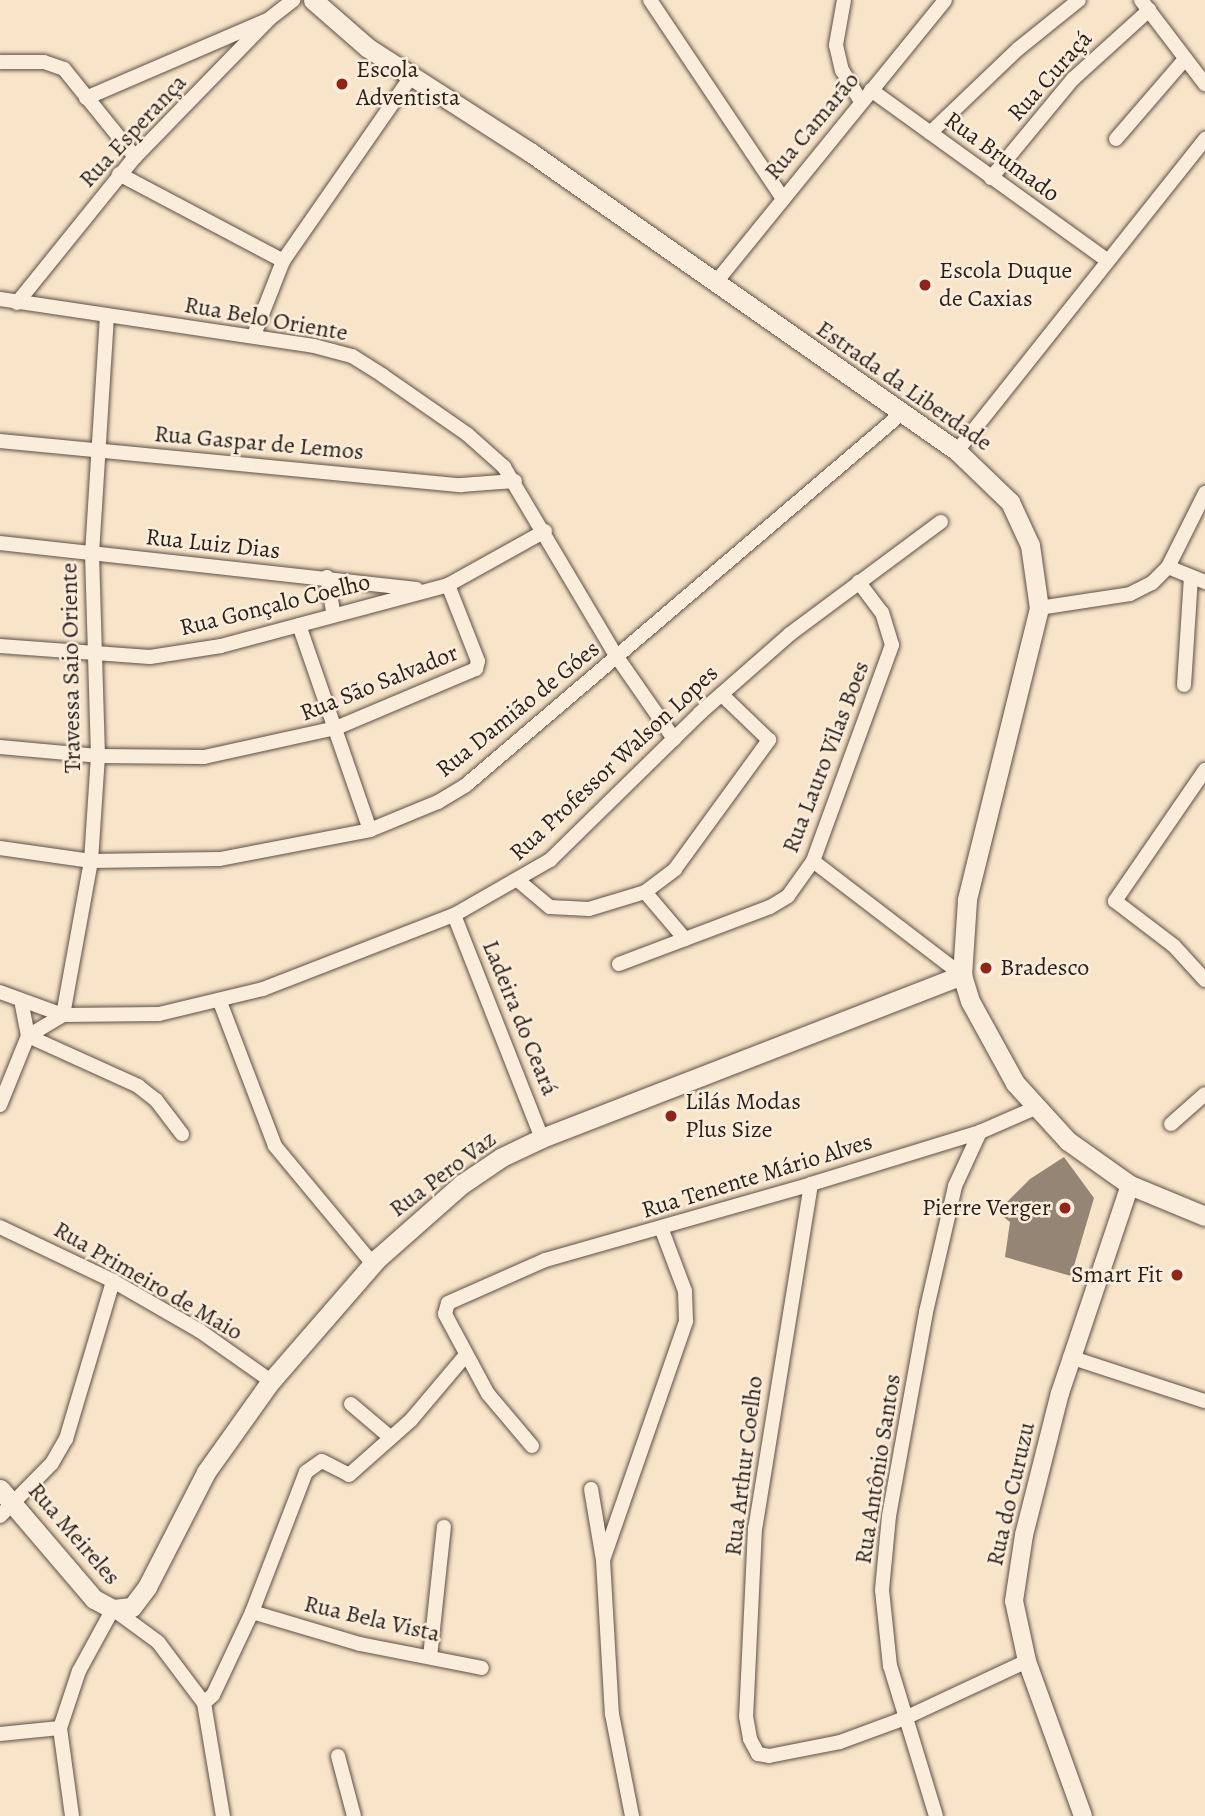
<!DOCTYPE html>
<meta charset="utf-8">
<style>
body{margin:0}
#map{position:relative;width:1205px;height:1816px;overflow:hidden;background:#f8e4c8;font-family:Alegreya,serif}
div>[style]{position:absolute}
.building>*{inset:0;background:#958574}
.roads{filter:drop-shadow(0 0 2px #5e5046) drop-shadow(0 0 2px #5e5046)}
.minor>*{height:14px;margin:-7px;padding:0 7px;transform-origin:7px;border-radius:7px;background:#faeddb}
.tertiary>*{height:18px;margin:-9px;padding:0 9px;transform-origin:9px;border-radius:9px;background:#faeddb}
.secondary>*{height:19px;margin:-9.5px;padding:0 9.5px;transform-origin:9.5px;border-radius:9.5px;background:#faeddb}
.dots>*{width:19px;height:19px;translate:-50% -50%;box-sizing:border-box;border:4px solid #faeddb;border-radius:50%}
span{translate:-50% -50%;white-space:nowrap;text-align:center;line-height:1.15;-webkit-text-stroke:5px #faeddb;paint-order:stroke}
.poi-label{font-size:24px;color:#2a1f1a}
.left{translate:0 -50%;text-align:left}
.right{translate:-100% -50%;text-align:right}
.street-label{font-size:24px;color:#2a1f1a}
</style>
<div id="map">
<div class="building">
<div style="clip-path:polygon(1064px 1157px,1094px 1198px,1071px 1276px,1005px 1257px,1010px 1222px,997px 1212px,1030px 1179px)"></div>
</div>
<div class="roads">
<div class="minor">
<div style="left:650px;top:0;width:237px;rotate:56.2deg"></div>
<div style="left:844px;top:0;width:46px;rotate:100.1deg"></div>
<div style="left:836px;top:45px;width:26px;rotate:77deg"></div>
<div style="left:842px;top:70px;width:37px;rotate:59deg"></div>
<div style="left:1141px;top:0;width:106px;rotate:52.7deg"></div>
<div style="left:0;top:62px;width:44px"></div>
<div style="left:44px;top:62px;width:21px;rotate:19deg"></div>
<div style="left:64px;top:69px;width:113px;rotate:51.1deg"></div>
<div style="left:871px;top:90px;width:291px;rotate:35.8deg"></div>
<div style="left:86px;top:98px;width:195px;rotate:-23.3deg"></div>
<div style="left:930px;top:133px;width:122px;rotate:-43.7deg"></div>
<div style="left:1018px;top:49px;width:78px;rotate:-38.8deg"></div>
<div style="left:1116px;top:139px;width:106px;rotate:-49.2deg"></div>
<div style="left:119px;top:174px;width:186px;rotate:27.9deg"></div>
<div style="left:991px;top:178px;width:129px;rotate:-50.4deg"></div>
<div style="left:1073px;top:79px;width:103px;rotate:-42.2deg"></div>
<div style="left:716px;top:282px;width:363px;rotate:-50.9deg"></div>
<div style="left:0;top:299px;width:317px;rotate:8.5deg"></div>
<div style="left:314px;top:346px;width:39px;rotate:15deg"></div>
<div style="left:352px;top:356px;width:36px;rotate:32deg"></div>
<div style="left:382px;top:375px;width:103px;rotate:34.8deg"></div>
<div style="left:467px;top:434px;width:50px;rotate:41.7deg"></div>
<div style="left:504px;top:467px;width:221px;rotate:59.3deg"></div>
<div style="left:617px;top:657px;width:100px;rotate:55.2deg"></div>
<div style="left:17px;top:303px;width:188px;rotate:-51.1deg"></div>
<div style="left:135px;top:157px;width:192px;rotate:-45.8deg"></div>
<div style="left:269px;top:19px;width:31px;rotate:-38deg"></div>
<div style="left:254px;top:335px;width:79px;rotate:-68.6deg"></div>
<div style="left:283px;top:261px;width:224px;rotate:-55.2deg"></div>
<div style="left:0;top:441px;width:463px;rotate:5.5deg"></div>
<div style="left:461px;top:485px;width:54px;rotate:-4.2deg"></div>
<div style="left:957px;top:451px;width:399px;rotate:-51.5deg"></div>
<div style="left:0;top:543px;width:419px;rotate:6.3deg"></div>
<div style="left:1168px;top:567px;width:40px;rotate:22deg"></div>
<div style="left:327px;top:577px;width:39px;rotate:80deg"></div>
<div style="left:1039px;top:608px;width:92px;rotate:-8.7deg"></div>
<div style="left:1130px;top:594px;width:25px;rotate:-27deg"></div>
<div style="left:1152px;top:583px;width:23px;rotate:-45deg"></div>
<div style="left:1168px;top:567px;width:83px;rotate:-63.4deg"></div>
<div style="left:299px;top:625px;width:217px;rotate:70.9deg"></div>
<div style="left:0;top:646px;width:150px;rotate:4.2deg"></div>
<div style="left:150px;top:657px;width:72px;rotate:-8.8deg"></div>
<div style="left:221px;top:646px;width:235px;rotate:-15deg"></div>
<div style="left:448px;top:585px;width:111px;rotate:-29.1deg"></div>
<div style="left:1184px;top:685px;width:108px;rotate:-86.3deg"></div>
<div style="left:0;top:747px;width:98px;rotate:5.2deg"></div>
<div style="left:98px;top:756px;width:106px;rotate:0.5deg"></div>
<div style="left:204px;top:757px;width:135px;rotate:-12.4deg"></div>
<div style="left:336px;top:728px;width:152px;rotate:-22.9deg"></div>
<div style="left:476px;top:669px;width:8px;rotate:-76deg"></div>
<div style="left:478px;top:661px;width:82px;rotate:-111.5deg"></div>
<div style="left:1205px;top:770px;width:159px;rotate:124.5deg"></div>
<div style="left:1115px;top:901px;width:74px;rotate:37.3deg"></div>
<div style="left:1174px;top:946px;width:46px;rotate:47.6deg"></div>
<div style="left:0;top:848px;width:92px;rotate:8.1deg"></div>
<div style="left:91px;top:861px;width:129px;rotate:-0.9deg"></div>
<div style="left:220px;top:859px;width:153px;rotate:-10.9deg"></div>
<div style="left:370px;top:830px;width:74px;rotate:-22.4deg"></div>
<div style="left:438px;top:802px;width:33px;rotate:-31deg"></div>
<div style="left:466px;top:785px;width:573px;rotate:-40.47deg"></div>
<div style="left:813px;top:861px;width:188px;rotate:37.4deg"></div>
<div style="left:520px;top:882px;width:39px;rotate:40deg"></div>
<div style="left:550px;top:907px;width:39px;rotate:3deg"></div>
<div style="left:589px;top:909px;width:59px;rotate:-16.9deg"></div>
<div style="left:645px;top:892px;width:38px;rotate:-37deg"></div>
<div style="left:675px;top:869px;width:160px;rotate:-53.9deg"></div>
<div style="left:769px;top:740px;width:66px;rotate:-136.2deg"></div>
<div style="left:645px;top:892px;width:62px;rotate:49.6deg"></div>
<div style="left:454px;top:915px;width:240px;rotate:68.5deg"></div>
<div style="left:619px;top:964px;width:161px;rotate:-20.7deg"></div>
<div style="left:770px;top:907px;width:21px;rotate:-31deg"></div>
<div style="left:788px;top:896px;width:43px;rotate:-54.5deg"></div>
<div style="left:813px;top:861px;width:230px;rotate:-69.9deg"></div>
<div style="left:892px;top:645px;width:34px;rotate:-107deg"></div>
<div style="left:882px;top:613px;width:39px;rotate:-127deg"></div>
<div style="left:0;top:992px;width:67px;rotate:20.1deg"></div>
<div style="left:63px;top:1015px;width:96px;rotate:-0.6deg"></div>
<div style="left:159px;top:1014px;width:107px;rotate:-13.5deg"></div>
<div style="left:263px;top:989px;width:205px;rotate:-21.2deg"></div>
<div style="left:454px;top:915px;width:111px;rotate:-29.8deg"></div>
<div style="left:550px;top:860px;width:210px;rotate:-44.4deg"></div>
<div style="left:700px;top:713px;width:120px;rotate:-41.3deg"></div>
<div style="left:790px;top:634px;width:188px;rotate:-36.6deg"></div>
<div style="left:220px;top:1002px;width:154px;rotate:69.1deg"></div>
<div style="left:275px;top:1146px;width:153px;rotate:50.3deg"></div>
<div style="left:28px;top:1036px;width:41px;rotate:-31deg"></div>
<div style="left:63px;top:1015px;width:157px;rotate:-79.7deg"></div>
<div style="left:91px;top:861px;width:105px;rotate:-86.2deg"></div>
<div style="left:98px;top:756px;width:202px;rotate:-91.7deg"></div>
<div style="left:92px;top:554px;width:237px;rotate:-86.4deg"></div>
<div style="left:28px;top:1036px;width:121px;rotate:24.4deg"></div>
<div style="left:138px;top:1086px;width:23px;rotate:38deg"></div>
<div style="left:156px;top:1100px;width:43px;rotate:52.6deg"></div>
<div style="left:0;top:1105px;width:74px;rotate:-67.9deg"></div>
<div style="left:28px;top:1036px;width:33px;rotate:-101deg"></div>
<div style="left:1171px;top:1124px;width:45px;rotate:-41.4deg"></div>
<div style="left:811px;top:1184px;width:349px;rotate:99.2deg"></div>
<div style="left:755px;top:1528px;width:188px;rotate:92.7deg"></div>
<div style="left:746px;top:1716px;width:23px;rotate:80deg"></div>
<div style="left:750px;top:1739px;width:17px;rotate:62deg"></div>
<div style="left:758px;top:1754px;width:11px;rotate:10deg"></div>
<div style="left:769px;top:1756px;width:72px;rotate:-11.2deg"></div>
<div style="left:840px;top:1742px;width:69px;rotate:-20.3deg"></div>
<div style="left:905px;top:1718px;width:135px;rotate:-25deg"></div>
<div style="left:0;top:1227px;width:125px;rotate:25.5deg"></div>
<div style="left:113px;top:1281px;width:100px;rotate:29.9deg"></div>
<div style="left:200px;top:1331px;width:87px;rotate:35.2deg"></div>
<div style="left:1070px;top:1357px;width:142px;rotate:18.1deg"></div>
<div style="left:351px;top:1404px;width:52px;rotate:40.4deg"></div>
<div style="left:532px;top:1446px;width:68px;rotate:-130.2deg"></div>
<div style="left:488px;top:1394px;width:91px;rotate:-118.3deg"></div>
<div style="left:445px;top:1314px;width:11px;rotate:-75deg"></div>
<div style="left:448px;top:1303px;width:106px;rotate:-23.9deg"></div>
<div style="left:545px;top:1260px;width:277px;rotate:-15.9deg"></div>
<div style="left:811px;top:1184px;width:177px;rotate:-17.1deg"></div>
<div style="left:980px;top:1132px;width:60px;rotate:-23.6deg"></div>
<div style="left:591px;top:1489px;width:72px;rotate:80.4deg"></div>
<div style="left:603px;top:1560px;width:154px;rotate:86.7deg"></div>
<div style="left:612px;top:1714px;width:104px;rotate:78.9deg"></div>
<div style="left:0;top:1516px;width:74px;rotate:-45.5deg"></div>
<div style="left:52px;top:1463px;width:28px;rotate:-60deg"></div>
<div style="left:66px;top:1439px;width:165px;rotate:-73.4deg"></div>
<div style="left:603px;top:1560px;width:253px;rotate:-70.8deg"></div>
<div style="left:686px;top:1321px;width:30px;rotate:-92deg"></div>
<div style="left:685px;top:1291px;width:65px;rotate:-110.7deg"></div>
<div style="left:252px;top:1612px;width:113px;rotate:16.5deg"></div>
<div style="left:360px;top:1644px;width:124px;rotate:11.1deg"></div>
<div style="left:430px;top:1657px;width:131px;rotate:-83.9deg"></div>
<div style="left:204px;top:1703px;width:12px;rotate:-42deg"></div>
<div style="left:213px;top:1695px;width:92px;rotate:-64.8deg"></div>
<div style="left:252px;top:1612px;width:150px;rotate:-68.9deg"></div>
<div style="left:306px;top:1472px;width:19px;rotate:-35deg"></div>
<div style="left:322px;top:1461px;width:30px;rotate:27deg"></div>
<div style="left:349px;top:1475px;width:83px;rotate:-41.6deg"></div>
<div style="left:411px;top:1420px;width:85px;rotate:-49.8deg"></div>
<div style="left:0;top:1734px;width:60px;rotate:-5.7deg"></div>
<div style="left:338px;top:1756px;width:62px;rotate:75.1deg"></div>
<div style="left:72px;top:1816px;width:89px;rotate:-97.8deg"></div>
<div style="left:60px;top:1728px;width:60px;rotate:-71.6deg"></div>
<div style="left:79px;top:1671px;width:71px;rotate:-61.3deg"></div>
<div style="left:113px;top:1609px;width:56px;rotate:36.3deg"></div>
<div style="left:158px;top:1642px;width:76px;rotate:53deg"></div>
<div style="left:204px;top:1703px;width:115px;rotate:80.5deg"></div>
<div style="left:936px;top:1816px;width:157px;rotate:-107deg"></div>
<div style="left:890px;top:1666px;width:76px;rotate:-96deg"></div>
<div style="left:882px;top:1590px;width:74px;rotate:-84.6deg"></div>
<div style="left:889px;top:1516px;width:207px;rotate:-79.7deg"></div>
<div style="left:926px;top:1312px;width:129px;rotate:-77deg"></div>
<div style="left:955px;top:1186px;width:60px;rotate:-65.2deg"></div>
</div>
<div class="tertiary">
<div style="left:1083px;top:1816px;width:165px;rotate:-109.9deg"></div>
<div style="left:1027px;top:1661px;width:61px;rotate:-102.2deg"></div>
<div style="left:1014px;top:1601px;width:67px;rotate:-81.4deg"></div>
<div style="left:1024px;top:1535px;width:146px;rotate:-75.8deg"></div>
<div style="left:1060px;top:1393px;width:219px;rotate:-71.4deg"></div>
</div>
<div class="secondary">
<div style="left:313px;top:0;width:73px;rotate:41.1deg"></div>
<div style="left:368px;top:48px;width:193px;rotate:32.7deg"></div>
<div style="left:530px;top:152px;width:521px;rotate:35deg"></div>
<div style="left:957px;top:451px;width:74px;rotate:43.9deg"></div>
<div style="left:1010px;top:502px;width:47px;rotate:65.1deg"></div>
<div style="left:1030px;top:545px;width:64px;rotate:81.9deg"></div>
<div style="left:1039px;top:608px;width:301px;rotate:103.9deg"></div>
<div style="left:967px;top:900px;width:75px;rotate:93.8deg"></div>
<div style="left:962px;top:975px;width:27px;rotate:73deg"></div>
<div style="left:970px;top:1001px;width:94px;rotate:61.2deg"></div>
<div style="left:1015px;top:1083px;width:79px;rotate:47.6deg"></div>
<div style="left:1068px;top:1141px;width:76px;rotate:35.4deg"></div>
<div style="left:1130px;top:1185px;width:81px;rotate:22.5deg"></div>
<div style="left:0;top:1489px;width:145px;rotate:49.5deg"></div>
<div style="left:94px;top:1599px;width:21px;rotate:28deg"></div>
<div style="left:113px;top:1609px;width:19px;rotate:-6deg"></div>
<div style="left:132px;top:1607px;width:25px;rotate:-53deg"></div>
<div style="left:147px;top:1587px;width:129px;rotate:-62.8deg"></div>
<div style="left:206px;top:1472px;width:112px;rotate:-54.5deg"></div>
<div style="left:271px;top:1381px;width:163px;rotate:-49deg"></div>
<div style="left:378px;top:1258px;width:112px;rotate:-41.4deg"></div>
<div style="left:462px;top:1184px;width:48px;rotate:-34deg"></div>
<div style="left:502px;top:1157px;width:44px;rotate:-25.4deg"></div>
<div style="left:542px;top:1138px;width:451px;rotate:-21.2deg"></div>
</div>
</div>
<div class="dots">
<div style="left:342px;top:84px;background:#8f2418"></div>
<div style="left:925px;top:285px;background:#8f2418"></div>
<div style="left:986px;top:968px;background:#8f2418"></div>
<div style="left:671px;top:1116px;background:#8f2418"></div>
<div style="left:1065px;top:1208px;background:#8f2418"></div>
<div style="left:1177px;top:1275px;background:#8f2418"></div>
</div>
<div class="poi-label">
<span class="left" style="left:356px;top:84px">Escola<br>Adventista</span>
<span class="left" style="left:939px;top:285px">Escola Duque<br>de Caxias</span>
<span class="left" style="left:1000px;top:968px">Bradesco</span>
<span class="left" style="left:685px;top:1116px">Lilás Modas<br>Plus Size</span>
<span class="right" style="left:1051px;top:1208px">Pierre Verger</span>
<span class="right" style="left:1163px;top:1275px">Smart Fit</span>
</div>
<div class="street-label">
<span style="left:1050px;top:76px;rotate:-48deg">Rua Curaçá</span>
<span style="left:812px;top:126px;rotate:-50deg">Rua Camarão</span>
<span style="left:133px;top:131px;rotate:-47deg">Rua Esperança</span>
<span style="left:1002px;top:157px;rotate:36deg">Rua Brumado</span>
<span style="left:266px;top:319px;rotate:10deg">Rua Belo Oriente</span>
<span style="left:904px;top:386px;rotate:35deg">Estrada da Liberdade</span>
<span style="left:259px;top:443px;rotate:5deg">Rua Gaspar de Lemos</span>
<span style="left:213px;top:544px;rotate:6deg">Rua Luiz Dias</span>
<span style="left:275px;top:605px;rotate:-14deg">Rua Gonçalo Coelho</span>
<span style="left:71px;top:668px;rotate:-91deg">Travessa Saio Oriente</span>
<span style="left:379px;top:683px;rotate:-22deg">Rua São Salvador</span>
<span style="left:518px;top:709px;rotate:-39deg">Rua Damião de Góes</span>
<span style="left:826px;top:757px;rotate:-69deg">Rua Lauro Vilas Boes</span>
<span style="left:614px;top:763px;rotate:-43deg">Rua Professor Walson Lopes</span>
<span style="left:520px;top:1018px;rotate:68deg">Ladeira do Ceará</span>
<span style="left:443px;top:1174px;rotate:-37deg">Rua Pero Vaz</span>
<span style="left:757px;top:1176px;rotate:-17deg">Rua Tenente Mário Alves</span>
<span style="left:148px;top:1281px;rotate:30deg">Rua Primeiro de Maio</span>
<span style="left:744px;top:1466px;rotate:-83deg">Rua Arthur Coelho</span>
<span style="left:878px;top:1469px;rotate:-81deg">Rua Antônio Santos</span>
<span style="left:1011px;top:1494px;rotate:-77deg">Rua do Curuzu</span>
<span style="left:74px;top:1534px;rotate:49deg">Rua Meireles</span>
<span style="left:372px;top:1619px;rotate:13deg">Rua Bela Vista</span>
</div>
</div>
